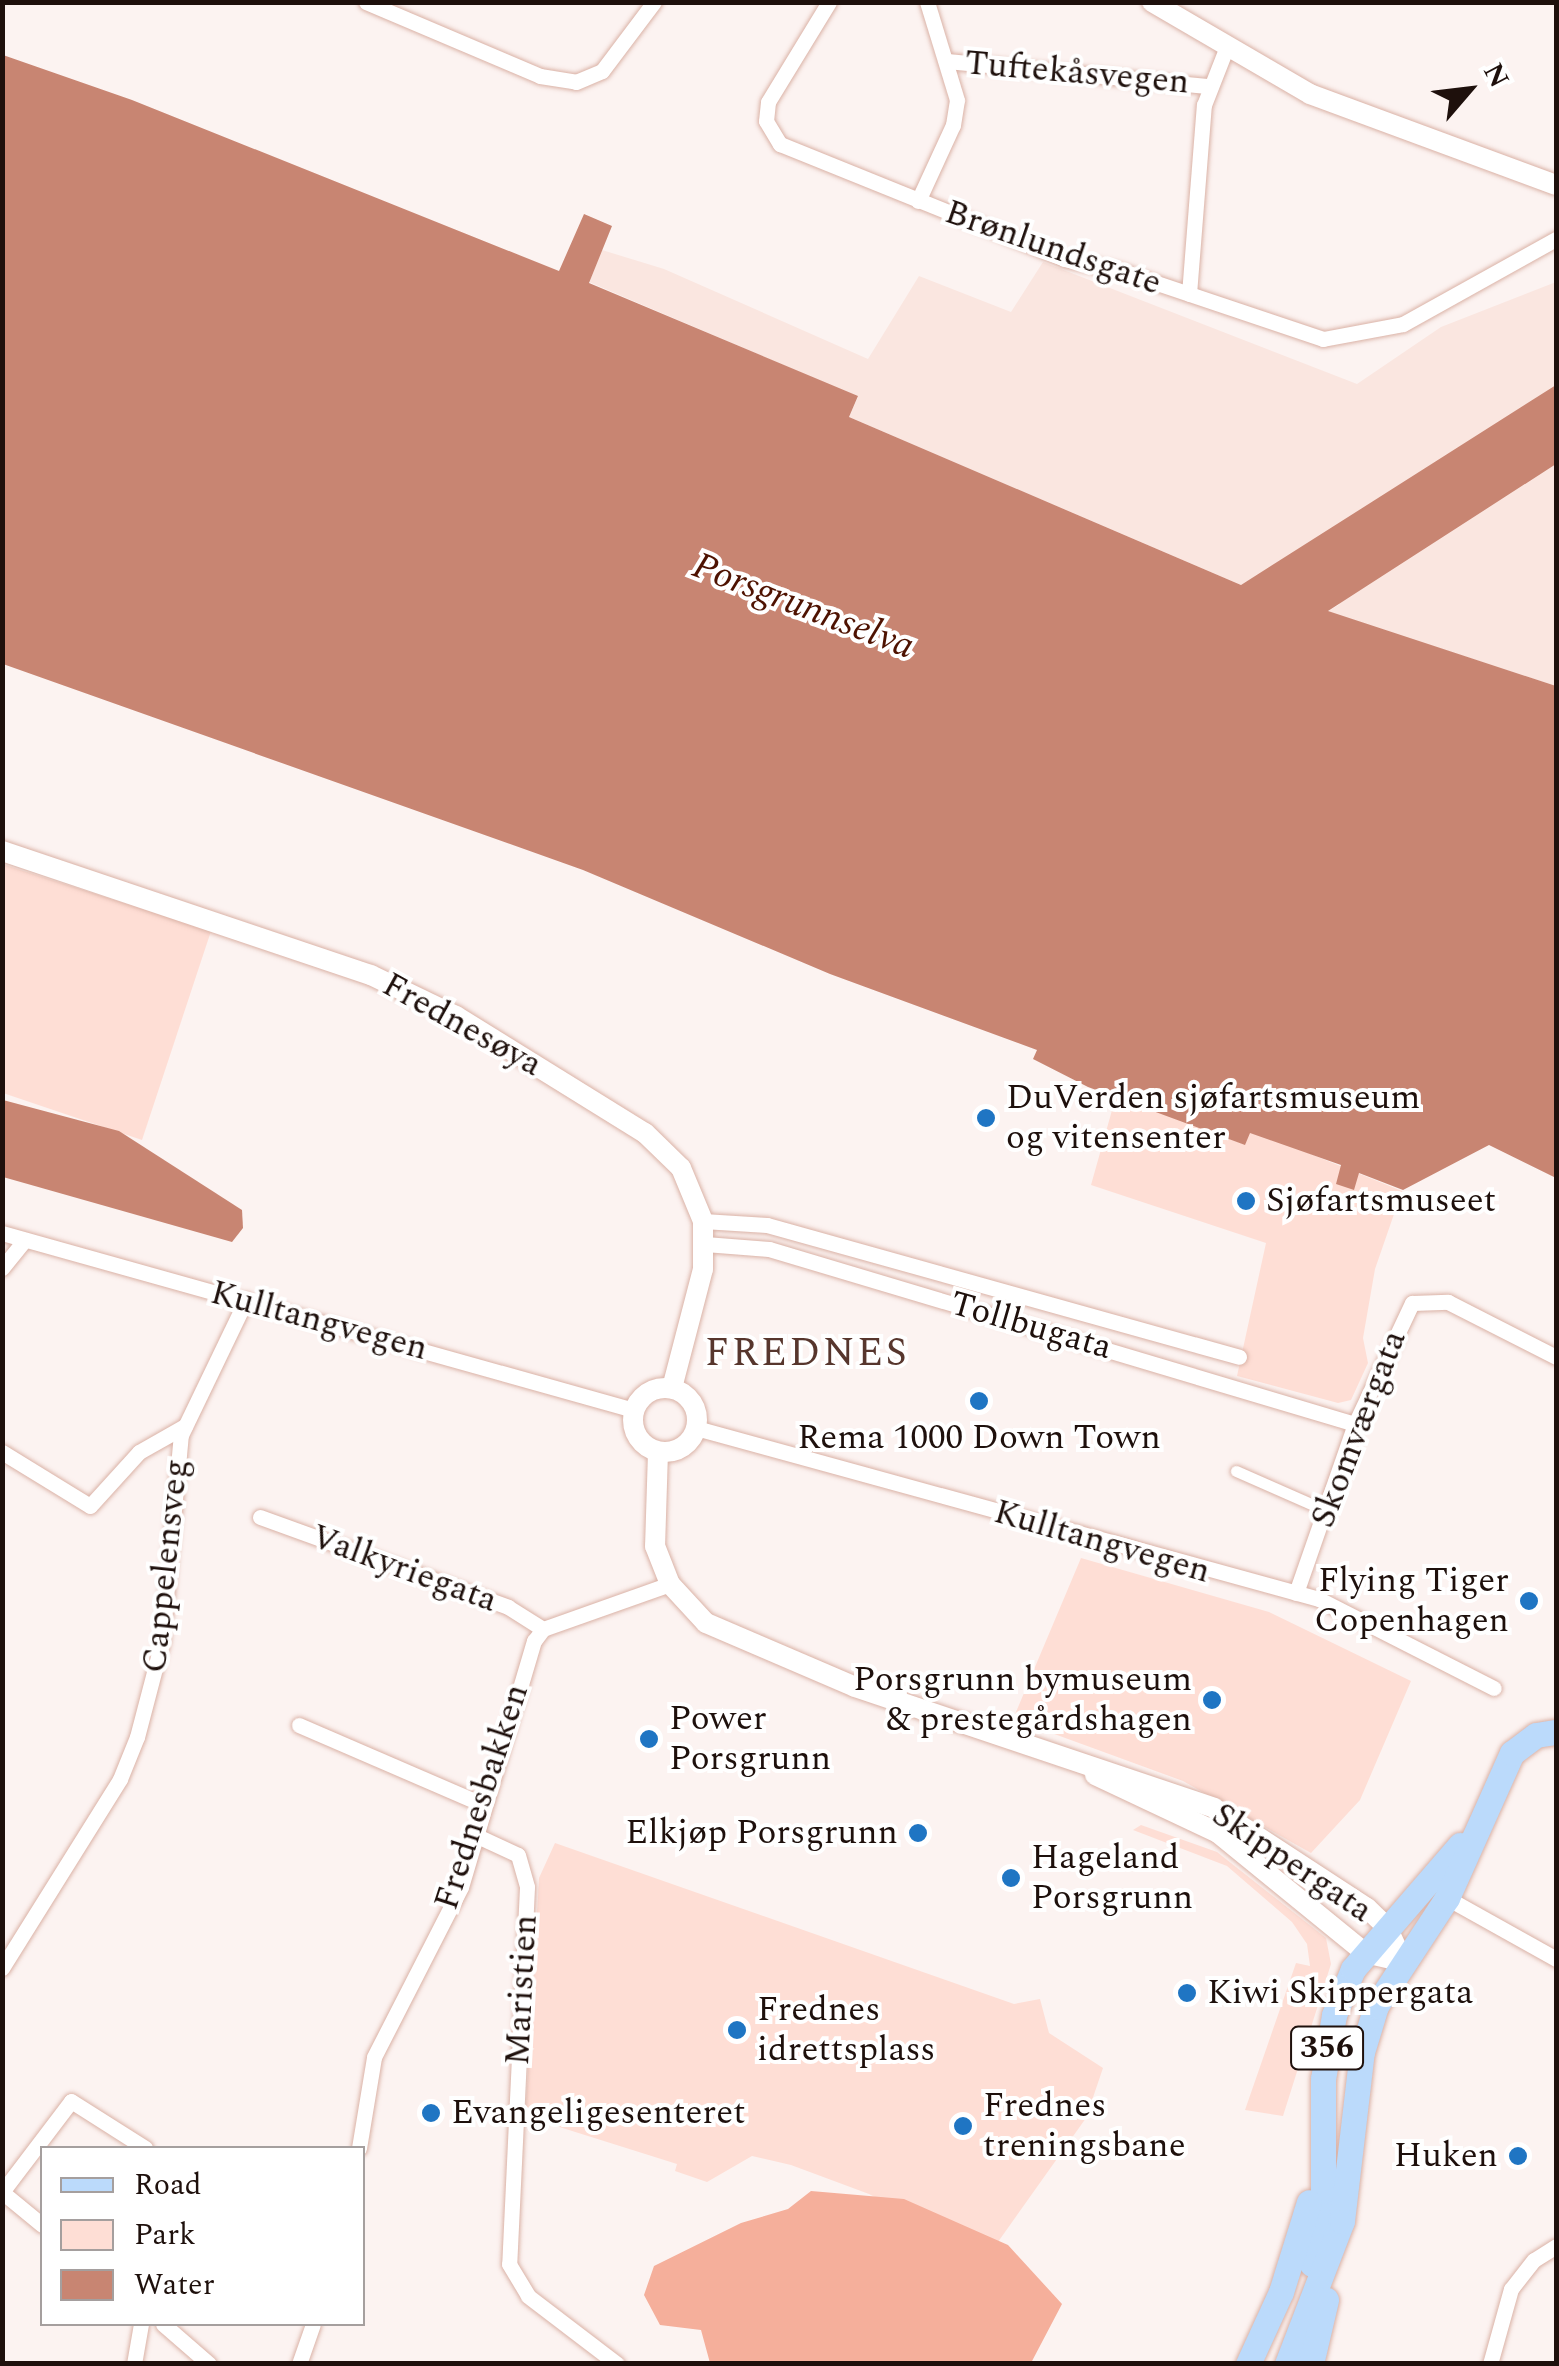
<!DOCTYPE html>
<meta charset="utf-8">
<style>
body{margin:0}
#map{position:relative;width:1559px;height:2366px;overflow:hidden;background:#fcf3f1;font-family:Spectral,serif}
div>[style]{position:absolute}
.built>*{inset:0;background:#fae6e0}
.green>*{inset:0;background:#feded5}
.forest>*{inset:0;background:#f5af9b}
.water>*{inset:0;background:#c88572}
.roads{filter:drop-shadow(0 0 2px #dab2a6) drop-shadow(0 0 2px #dab2a6)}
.pedestrian>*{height:11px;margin:-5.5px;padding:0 5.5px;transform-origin:5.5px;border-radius:5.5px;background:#fff}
.minor>*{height:15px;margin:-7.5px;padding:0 7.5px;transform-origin:7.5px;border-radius:7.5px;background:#fff}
.tertiary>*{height:20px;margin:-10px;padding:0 10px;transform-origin:10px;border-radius:10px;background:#fff}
.tertiary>.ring{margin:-10px;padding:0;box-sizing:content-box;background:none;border:20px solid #fff;border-radius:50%}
.primary>*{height:25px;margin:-12.5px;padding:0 12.5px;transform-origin:12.5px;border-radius:12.5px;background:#bbdafb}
.dots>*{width:28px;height:28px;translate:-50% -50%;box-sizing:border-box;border:5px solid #fff;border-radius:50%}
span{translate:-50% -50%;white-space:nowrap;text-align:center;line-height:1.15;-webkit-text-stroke:8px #fff;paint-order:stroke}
.shield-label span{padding:2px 8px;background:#fff;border:2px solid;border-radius:8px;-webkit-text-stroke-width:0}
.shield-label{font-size:32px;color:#1e100c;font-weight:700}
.street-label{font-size:35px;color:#1e100c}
.poi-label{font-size:35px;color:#1e100c}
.left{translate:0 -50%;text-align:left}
.right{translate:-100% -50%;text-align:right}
.water-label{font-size:38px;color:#4e1201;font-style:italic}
.quarter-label{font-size:40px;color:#57362d;letter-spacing:2.5px}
.frame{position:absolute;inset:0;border:5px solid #1e100c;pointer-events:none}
.legend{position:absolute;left:40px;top:2146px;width:325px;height:180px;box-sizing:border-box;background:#fff;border:2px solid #a59f9e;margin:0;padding:12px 18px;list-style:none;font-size:30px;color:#1e100c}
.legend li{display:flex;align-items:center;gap:20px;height:50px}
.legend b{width:50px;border:2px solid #a59f9e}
.north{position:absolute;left:1419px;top:40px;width:100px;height:100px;-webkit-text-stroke:8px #fff;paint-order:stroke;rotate:62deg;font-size:28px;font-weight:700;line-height:40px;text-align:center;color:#1e100c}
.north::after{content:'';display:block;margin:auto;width:35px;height:45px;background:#1e100c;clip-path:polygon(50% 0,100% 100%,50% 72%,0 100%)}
</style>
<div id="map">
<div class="built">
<div style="clip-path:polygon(602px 250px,664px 269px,868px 359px,919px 276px,1011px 312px,1043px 262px,1357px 384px,1441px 327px,1556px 282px,1556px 686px,1327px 612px,1340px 604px,1251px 579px,1241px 585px,849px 417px,858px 397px,589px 282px)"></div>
</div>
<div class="green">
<div style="clip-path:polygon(2px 864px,211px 931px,142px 1140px,3px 1093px)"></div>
<div style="clip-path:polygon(1116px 1096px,1243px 1144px,1249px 1132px,1281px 1142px,1402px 1191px,1375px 1269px,1363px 1338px,1368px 1363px,1351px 1400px,1338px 1403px,1237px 1376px,1266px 1243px,1091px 1185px)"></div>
<div style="clip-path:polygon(1081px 1558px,1269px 1612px,1411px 1681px,1360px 1800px,1311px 1853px,1183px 1781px,1013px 1719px)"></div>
<div style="clip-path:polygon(1141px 1825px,1217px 1852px,1326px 1938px,1331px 1964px,1283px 2116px,1245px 2110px,1296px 1963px,1310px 1966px,1307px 1944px,1292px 1922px,1227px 1866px,1133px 1830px)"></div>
<div style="clip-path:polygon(555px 1843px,1014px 2004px,1040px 1999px,1049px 2033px,1103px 2068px,1086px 2118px,988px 2256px,869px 2194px,791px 2165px,752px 2156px,707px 2182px,675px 2171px,677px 2164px,534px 2119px,526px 2106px,539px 1878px)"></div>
</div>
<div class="forest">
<div style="clip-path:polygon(811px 2191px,904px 2199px,1008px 2245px,1062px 2304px,1031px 2363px,710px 2363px,701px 2330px,660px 2325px,644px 2295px,654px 2266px,741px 2223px,788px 2209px)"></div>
</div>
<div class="water">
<div style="clip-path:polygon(3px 55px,132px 100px,559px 271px,584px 214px,612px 226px,589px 283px,858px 396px,849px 417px,1241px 585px,1556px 385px,1556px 464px,1328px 611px,1556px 686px,1556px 1178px,1489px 1145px,1403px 1190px,1359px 1173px,1354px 1190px,1336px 1184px,1341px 1165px,1250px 1133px,1245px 1145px,1088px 1087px,1033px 1059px,1037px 1050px,830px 974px,583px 870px,3px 664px)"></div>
<div style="clip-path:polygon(3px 1100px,119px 1131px,242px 1210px,243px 1228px,232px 1242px,3px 1177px)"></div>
</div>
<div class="roads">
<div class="pedestrian">
<div style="left:1236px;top:1471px;width:97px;rotate:23.7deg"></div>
</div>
<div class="minor">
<div style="left:366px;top:2px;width:189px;rotate:23deg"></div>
<div style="left:540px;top:76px;width:36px;rotate:9deg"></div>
<div style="left:576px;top:82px;width:28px;rotate:-23deg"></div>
<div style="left:602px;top:71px;width:86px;rotate:-53deg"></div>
<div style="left:829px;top:2px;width:117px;rotate:121.4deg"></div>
<div style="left:768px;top:102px;width:19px;rotate:96deg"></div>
<div style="left:766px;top:121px;width:27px;rotate:59deg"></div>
<div style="left:780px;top:144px;width:306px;rotate:22deg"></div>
<div style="left:1064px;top:259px;width:58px;rotate:11.9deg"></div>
<div style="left:1121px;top:271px;width:213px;rotate:18.6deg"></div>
<div style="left:1323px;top:339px;width:81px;rotate:-10.6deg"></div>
<div style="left:1403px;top:324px;width:175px;rotate:-29.1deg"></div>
<div style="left:947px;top:61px;width:261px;rotate:5.5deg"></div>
<div style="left:918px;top:201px;width:84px;rotate:-65.3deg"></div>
<div style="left:953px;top:125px;width:25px;rotate:-81deg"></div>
<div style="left:957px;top:100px;width:102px;rotate:-107deg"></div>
<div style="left:1189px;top:294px;width:190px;rotate:-85.5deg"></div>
<div style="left:1204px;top:105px;width:60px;rotate:-68.6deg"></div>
<div style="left:703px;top:1221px;width:64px;rotate:3.6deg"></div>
<div style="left:767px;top:1225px;width:490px;rotate:15.6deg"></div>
<div style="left:2px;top:1233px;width:656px;rotate:15.65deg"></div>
<div style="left:705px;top:1244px;width:64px;rotate:4.5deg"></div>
<div style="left:769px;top:1249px;width:612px;rotate:16.63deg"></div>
<div style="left:2px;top:1268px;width:36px;rotate:-51deg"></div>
<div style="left:696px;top:1428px;width:646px;rotate:15.35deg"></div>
<div style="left:1319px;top:1599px;width:196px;rotate:27deg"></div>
<div style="left:2px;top:1452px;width:103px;rotate:31.5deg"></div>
<div style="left:90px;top:1506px;width:73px;rotate:-47.8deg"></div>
<div style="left:139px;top:1452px;width:53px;rotate:-29.5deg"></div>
<div style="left:260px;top:1517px;width:264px;rotate:19.9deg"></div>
<div style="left:508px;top:1607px;width:41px;rotate:32.2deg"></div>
<div style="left:1296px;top:1593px;width:179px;rotate:-70.8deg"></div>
<div style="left:1355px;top:1424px;width:134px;rotate:-64.8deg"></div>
<div style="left:1412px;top:1303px;width:36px;rotate:-2deg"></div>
<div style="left:1448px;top:1302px;width:121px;rotate:27deg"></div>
<div style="left:299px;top:1725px;width:202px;rotate:23.4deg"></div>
<div style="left:475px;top:1835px;width:47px;rotate:24.9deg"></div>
<div style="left:518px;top:1855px;width:33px;rotate:74deg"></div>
<div style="left:527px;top:1887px;width:377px;rotate:92.7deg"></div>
<div style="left:509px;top:2264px;width:37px;rotate:59deg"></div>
<div style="left:528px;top:2296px;width:112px;rotate:37.4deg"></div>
<div style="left:1447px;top:1898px;width:125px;rotate:29.2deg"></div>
<div style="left:2px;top:1968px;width:223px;rotate:-58deg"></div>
<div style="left:120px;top:1779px;width:45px;rotate:-68deg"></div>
<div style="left:137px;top:1737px;width:98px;rotate:-75.3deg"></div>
<div style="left:162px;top:1642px;width:208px;rotate:-84.8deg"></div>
<div style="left:181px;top:1435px;width:150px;rotate:-64.3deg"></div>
<div style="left:359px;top:2148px;width:92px;rotate:-80.6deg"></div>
<div style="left:374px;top:2057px;width:191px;rotate:-62.9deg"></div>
<div style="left:461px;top:1887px;width:257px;rotate:-73.5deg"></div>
<div style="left:534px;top:1641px;width:15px;rotate:-53deg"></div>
<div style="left:543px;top:1629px;width:135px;rotate:-19.5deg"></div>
<div style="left:2px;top:2192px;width:114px;rotate:-52.8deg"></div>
<div style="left:71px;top:2101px;width:88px;rotate:32.4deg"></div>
<div style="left:2px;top:2192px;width:52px;rotate:39.5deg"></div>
<div style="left:163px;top:2324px;width:61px;rotate:41deg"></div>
<div style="left:134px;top:2364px;width:41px;rotate:-80.1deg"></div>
<div style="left:299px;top:2364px;width:42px;rotate:-70.7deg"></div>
<div style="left:1490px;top:2364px;width:78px;rotate:-74.4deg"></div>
<div style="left:1511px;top:2289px;width:37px;rotate:-52deg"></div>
<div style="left:1534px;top:2260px;width:26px;rotate:-32deg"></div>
</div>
<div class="tertiary">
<div style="left:1152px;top:2px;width:183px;rotate:30.2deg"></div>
<div style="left:1310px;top:94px;width:262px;rotate:20.3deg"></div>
<div style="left:2px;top:851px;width:389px;rotate:18.6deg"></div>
<div style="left:371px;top:975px;width:94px;rotate:25.8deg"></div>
<div style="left:456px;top:1016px;width:222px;rotate:31.8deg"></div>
<div style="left:645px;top:1133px;width:50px;rotate:44.2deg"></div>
<div style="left:681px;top:1168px;width:57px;rotate:67.5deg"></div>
<div style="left:703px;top:1221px;width:48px;rotate:90deg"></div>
<div style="left:703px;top:1269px;width:123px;rotate:104.6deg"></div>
<div class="ring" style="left:633px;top:1388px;width:44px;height:44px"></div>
<div style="left:658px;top:1452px;width:94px;rotate:91.8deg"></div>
<div style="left:655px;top:1546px;width:41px;rotate:68.5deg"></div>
<div style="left:670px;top:1584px;width:53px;rotate:47.3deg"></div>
<div style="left:706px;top:1623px;width:162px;rotate:23.2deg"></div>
<div style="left:855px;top:1687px;width:379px;rotate:18.6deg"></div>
<div style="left:1214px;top:1808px;width:183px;rotate:33.2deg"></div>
<div style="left:1367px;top:1908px;width:28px;rotate:44deg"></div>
<div style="left:1387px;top:1927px;width:38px;rotate:65deg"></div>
<div style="left:1095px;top:1775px;width:136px;rotate:25.2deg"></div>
<div style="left:1218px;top:1833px;width:190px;rotate:39.2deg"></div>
<div style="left:1365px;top:1953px;width:39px;rotate:13deg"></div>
</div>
<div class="primary">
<div style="left:1312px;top:2264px;width:74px;rotate:-81.4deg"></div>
<div style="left:1323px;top:2191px;width:112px;rotate:-90deg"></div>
<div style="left:1323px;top:2079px;width:65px;rotate:-80.2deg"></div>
<div style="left:1334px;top:2015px;width:50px;rotate:-67.6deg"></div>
<div style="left:1353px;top:1969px;width:164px;rotate:-49.2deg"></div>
<div style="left:1248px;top:2364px;width:79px;rotate:-65.4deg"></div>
<div style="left:1281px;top:2292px;width:94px;rotate:-72.7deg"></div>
<div style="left:1287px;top:2364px;width:153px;rotate:-69deg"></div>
<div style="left:1342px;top:2221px;width:170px;rotate:-83.3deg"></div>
<div style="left:1362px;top:2052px;width:48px;rotate:-73.1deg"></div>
<div style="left:1376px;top:2006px;width:129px;rotate:-56.7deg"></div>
<div style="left:1447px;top:1898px;width:159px;rotate:-65.9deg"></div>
<div style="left:1512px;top:1753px;width:30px;rotate:-37deg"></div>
<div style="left:1536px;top:1735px;width:20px;rotate:-9deg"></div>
<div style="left:1311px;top:2364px;width:66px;rotate:-76.8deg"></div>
</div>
</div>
<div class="dots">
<div style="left:986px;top:1118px;background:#1f75c3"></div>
<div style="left:1246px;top:1201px;background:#1f75c3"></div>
<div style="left:979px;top:1401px;background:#1f75c3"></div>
<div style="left:1529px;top:1601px;background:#1f75c3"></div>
<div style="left:1212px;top:1700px;background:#1f75c3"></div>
<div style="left:649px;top:1739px;background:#1f75c3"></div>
<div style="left:918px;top:1833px;background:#1f75c3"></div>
<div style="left:1011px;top:1878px;background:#1f75c3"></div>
<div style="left:1187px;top:1993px;background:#1f75c3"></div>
<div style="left:737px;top:2030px;background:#1f75c3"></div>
<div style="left:431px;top:2113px;background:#1f75c3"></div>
<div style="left:963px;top:2126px;background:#1f75c3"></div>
<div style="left:1518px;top:2156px;background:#1f75c3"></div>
</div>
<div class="shield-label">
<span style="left:1327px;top:2048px">356</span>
</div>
<div class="street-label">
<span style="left:1077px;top:73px;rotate:5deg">Tuftekåsvegen</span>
<span style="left:1053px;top:248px;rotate:19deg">Brønlundsgate</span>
<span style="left:462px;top:1025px;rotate:29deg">Frednesøya</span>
<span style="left:319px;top:1321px;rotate:15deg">Kulltangvegen</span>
<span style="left:1031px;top:1326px;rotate:16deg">Tollbugata</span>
<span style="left:1359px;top:1429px;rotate:-69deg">Skomværgata</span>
<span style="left:1102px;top:1542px;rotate:16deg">Kulltangvegen</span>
<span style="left:166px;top:1566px;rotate:-84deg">Cappelensveg</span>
<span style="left:404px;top:1569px;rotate:20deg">Valkyriegata</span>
<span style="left:482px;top:1797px;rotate:-72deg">Frednesbakken</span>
<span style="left:1292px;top:1863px;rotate:34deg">Skippergata</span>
<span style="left:522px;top:1990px;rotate:-87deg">Maristien</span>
</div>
<div class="poi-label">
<span class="left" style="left:1006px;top:1118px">DuVerden sjøfartsmuseum<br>og vitensenter</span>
<span class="left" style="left:1266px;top:1201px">Sjøfartsmuseet</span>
<span style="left:979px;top:1438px">Rema 1000 Down Town</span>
<span class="right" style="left:1509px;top:1601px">Flying Tiger<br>Copenhagen</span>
<span class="right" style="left:1192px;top:1700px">Porsgrunn bymuseum<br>&amp; prestegårdshagen</span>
<span class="left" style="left:669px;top:1739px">Power<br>Porsgrunn</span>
<span class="right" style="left:898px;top:1833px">Elkjøp Porsgrunn</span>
<span class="left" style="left:1031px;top:1878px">Hageland<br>Porsgrunn</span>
<span class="left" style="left:1207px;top:1993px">Kiwi Skippergata</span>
<span class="left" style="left:757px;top:2030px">Frednes<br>idrettsplass</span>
<span class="left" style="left:983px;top:2126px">Frednes<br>treningsbane</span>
<span class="left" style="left:451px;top:2113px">Evangeligesenteret</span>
<span class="right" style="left:1498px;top:2156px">Huken</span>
</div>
<div class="water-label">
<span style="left:803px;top:607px;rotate:21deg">Porsgrunnselva</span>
</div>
<div class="quarter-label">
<span style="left:807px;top:1354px">FREDNES</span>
</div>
<div class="frame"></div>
<ul class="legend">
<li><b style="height:12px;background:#bbdafb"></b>Road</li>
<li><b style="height:28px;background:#feded5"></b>Park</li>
<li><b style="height:28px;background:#c88572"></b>Water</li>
</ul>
<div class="north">N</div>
</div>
